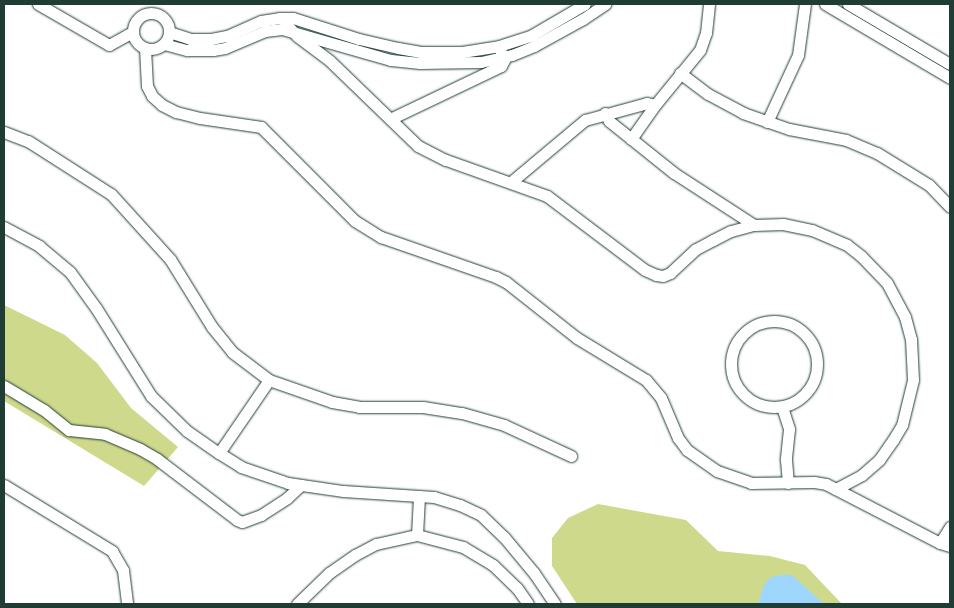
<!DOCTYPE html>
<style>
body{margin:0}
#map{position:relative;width:954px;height:608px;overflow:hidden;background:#fff;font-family:Delius,sans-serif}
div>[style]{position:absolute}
.green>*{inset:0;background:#cfd98c}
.water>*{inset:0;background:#9ed6fe}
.roads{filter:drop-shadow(0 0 1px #1f3d34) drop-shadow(0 0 1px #1f3d34)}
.street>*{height:11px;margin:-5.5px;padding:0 5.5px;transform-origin:5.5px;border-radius:5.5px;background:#fff}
.street>.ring{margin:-5.5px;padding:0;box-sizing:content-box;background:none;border:11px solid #fff;border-radius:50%}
span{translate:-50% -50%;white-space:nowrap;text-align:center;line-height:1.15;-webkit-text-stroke:4.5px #fff;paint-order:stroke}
.frame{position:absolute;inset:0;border:5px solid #1f3d34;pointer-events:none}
</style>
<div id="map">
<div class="green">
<div style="clip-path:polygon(4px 305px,65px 335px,97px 363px,131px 408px,178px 447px,144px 486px,4px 401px)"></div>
<div style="clip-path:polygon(598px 504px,686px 520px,718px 551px,770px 556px,805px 565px,842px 604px,577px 604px,552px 566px,552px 538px,568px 518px)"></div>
</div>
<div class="water">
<div style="clip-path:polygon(782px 575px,792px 575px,824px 604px,758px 604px,764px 585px,771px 577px)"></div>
</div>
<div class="roads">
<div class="street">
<div style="left:38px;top:4px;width:82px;rotate:30deg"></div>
<div style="left:109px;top:45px;width:26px;rotate:-29deg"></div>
<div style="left:825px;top:4px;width:145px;rotate:30.6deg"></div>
<div style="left:848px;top:4px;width:118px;rotate:30.5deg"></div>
<div class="ring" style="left:133px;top:13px;width:25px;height:25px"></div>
<div style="left:284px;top:18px;width:8px;rotate:67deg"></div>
<div style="left:287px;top:25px;width:15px;rotate:48deg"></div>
<div style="left:297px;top:36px;width:41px;rotate:37.1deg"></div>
<div style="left:330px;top:61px;width:122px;rotate:44deg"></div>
<div style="left:418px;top:146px;width:31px;rotate:27deg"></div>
<div style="left:446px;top:160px;width:107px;rotate:19.6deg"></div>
<div style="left:547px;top:196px;width:123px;rotate:37.1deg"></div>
<div style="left:645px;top:270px;width:12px;rotate:24deg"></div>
<div style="left:656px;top:275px;width:7px;rotate:8deg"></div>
<div style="left:663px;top:276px;width:8px;rotate:-23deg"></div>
<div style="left:670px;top:273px;width:35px;rotate:-43deg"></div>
<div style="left:696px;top:249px;width:19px;rotate:-28deg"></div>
<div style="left:713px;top:240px;width:20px;rotate:-27deg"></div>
<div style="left:731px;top:231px;width:24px;rotate:-15deg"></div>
<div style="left:754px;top:225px;width:29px;rotate:-2deg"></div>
<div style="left:783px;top:224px;width:30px;rotate:12deg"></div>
<div style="left:812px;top:230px;width:38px;rotate:23deg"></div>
<div style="left:847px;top:245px;width:18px;rotate:38deg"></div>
<div style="left:861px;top:256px;width:37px;rotate:46deg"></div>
<div style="left:887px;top:283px;width:38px;rotate:62deg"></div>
<div style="left:905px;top:317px;width:23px;rotate:75deg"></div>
<div style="left:911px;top:339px;width:41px;rotate:87.2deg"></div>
<div style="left:913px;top:380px;width:46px;rotate:103.7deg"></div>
<div style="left:902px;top:425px;width:17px;rotate:121deg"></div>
<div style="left:893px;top:440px;width:24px;rotate:125deg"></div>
<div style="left:879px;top:460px;width:23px;rotate:139deg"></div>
<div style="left:862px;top:475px;width:30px;rotate:152deg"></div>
<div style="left:169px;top:32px;width:22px;rotate:18deg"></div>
<div style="left:190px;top:39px;width:21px"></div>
<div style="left:211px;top:39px;width:16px;rotate:-11deg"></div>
<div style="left:227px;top:36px;width:37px;rotate:-24deg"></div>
<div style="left:261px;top:21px;width:18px;rotate:-9deg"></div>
<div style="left:279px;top:18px;width:14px"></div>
<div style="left:293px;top:18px;width:69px;rotate:17.7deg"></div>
<div style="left:359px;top:39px;width:40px;rotate:13deg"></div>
<div style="left:398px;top:48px;width:23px;rotate:10deg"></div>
<div style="left:421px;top:52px;width:41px"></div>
<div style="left:462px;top:52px;width:37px;rotate:-9deg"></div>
<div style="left:499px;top:46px;width:35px;rotate:-18deg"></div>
<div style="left:532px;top:35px;width:61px;rotate:-30.3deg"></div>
<div style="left:164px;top:44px;width:24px;rotate:15deg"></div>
<div style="left:187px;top:50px;width:26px"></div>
<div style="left:213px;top:50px;width:12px;rotate:-9deg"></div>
<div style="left:225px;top:48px;width:43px;rotate:-23deg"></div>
<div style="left:265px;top:31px;width:17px;rotate:-7deg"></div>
<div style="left:282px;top:29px;width:113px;rotate:15.9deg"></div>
<div style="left:391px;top:60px;width:29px;rotate:6deg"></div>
<div style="left:420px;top:63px;width:61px;rotate:-0.9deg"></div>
<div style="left:481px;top:62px;width:32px;rotate:-13deg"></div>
<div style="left:512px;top:55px;width:24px;rotate:-22deg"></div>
<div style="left:534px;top:46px;width:56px;rotate:-28.9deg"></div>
<div style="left:583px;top:19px;width:27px;rotate:-34deg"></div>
<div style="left:145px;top:48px;width:38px;rotate:87deg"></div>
<div style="left:147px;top:86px;width:11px;rotate:63deg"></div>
<div style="left:152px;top:96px;width:13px;rotate:42deg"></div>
<div style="left:162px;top:105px;width:16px;rotate:27deg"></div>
<div style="left:176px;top:112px;width:25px;rotate:14deg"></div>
<div style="left:200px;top:118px;width:62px;rotate:8.4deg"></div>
<div style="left:261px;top:127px;width:133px;rotate:45deg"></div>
<div style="left:355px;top:221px;width:31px;rotate:32deg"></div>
<div style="left:381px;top:237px;width:122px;rotate:19.2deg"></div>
<div style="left:496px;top:277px;width:11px;rotate:27deg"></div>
<div style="left:506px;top:282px;width:90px;rotate:38.3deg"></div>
<div style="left:577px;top:338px;width:81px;rotate:31.3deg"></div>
<div style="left:646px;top:380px;width:23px;rotate:50deg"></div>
<div style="left:661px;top:398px;width:43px;rotate:67deg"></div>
<div style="left:678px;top:438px;width:15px;rotate:53deg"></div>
<div style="left:687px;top:450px;width:37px;rotate:35deg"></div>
<div style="left:717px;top:471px;width:36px;rotate:19deg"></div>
<div style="left:751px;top:483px;width:63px;rotate:-0.9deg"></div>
<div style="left:814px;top:482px;width:12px;rotate:9deg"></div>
<div style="left:826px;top:484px;width:128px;rotate:27.4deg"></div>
<div style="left:940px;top:543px;width:10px;rotate:17deg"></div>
<div style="left:680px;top:73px;width:35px;rotate:37deg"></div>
<div style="left:708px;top:94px;width:40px;rotate:28deg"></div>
<div style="left:743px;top:113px;width:49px;rotate:19.2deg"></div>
<div style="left:789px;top:129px;width:58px;rotate:10.9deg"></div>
<div style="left:846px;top:140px;width:34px;rotate:23deg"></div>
<div style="left:877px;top:153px;width:61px;rotate:31.6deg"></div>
<div style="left:929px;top:185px;width:30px;rotate:46deg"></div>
<div style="left:605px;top:113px;width:9px;rotate:63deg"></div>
<div style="left:609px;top:121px;width:83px;rotate:38.7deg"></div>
<div style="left:674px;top:173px;width:95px;rotate:33deg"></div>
<div style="left:390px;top:119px;width:123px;rotate:-25.5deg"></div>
<div style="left:501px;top:66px;width:7px;rotate:-63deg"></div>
<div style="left:504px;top:60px;width:9px;rotate:-111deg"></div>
<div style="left:767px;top:122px;width:74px;rotate:-65.2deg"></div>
<div style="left:798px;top:55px;width:51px;rotate:-82.2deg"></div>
<div style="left:4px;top:132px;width:26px;rotate:21deg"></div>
<div style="left:28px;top:141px;width:98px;rotate:32.6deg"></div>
<div style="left:111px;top:194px;width:88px;rotate:47.8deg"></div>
<div style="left:170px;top:259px;width:80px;rotate:58.3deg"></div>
<div style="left:212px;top:327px;width:32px;rotate:51deg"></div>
<div style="left:232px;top:352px;width:46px;rotate:37.1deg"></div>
<div style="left:269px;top:380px;width:67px;rotate:19.2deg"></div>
<div style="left:332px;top:402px;width:27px;rotate:10deg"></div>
<div style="left:359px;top:407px;width:64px"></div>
<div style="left:423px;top:407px;width:39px;rotate:9deg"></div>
<div style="left:462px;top:413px;width:44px;rotate:15.9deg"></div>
<div style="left:504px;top:425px;width:74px;rotate:24.8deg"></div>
<div style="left:631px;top:139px;width:42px;rotate:-54.8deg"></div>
<div style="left:655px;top:105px;width:71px;rotate:-50.7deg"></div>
<div style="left:700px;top:50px;width:18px;rotate:-71deg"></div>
<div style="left:706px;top:33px;width:29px;rotate:-84deg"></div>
<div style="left:511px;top:182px;width:97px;rotate:-40deg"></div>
<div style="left:585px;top:120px;width:64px;rotate:-15.3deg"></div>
<div style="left:647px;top:103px;width:8px;rotate:14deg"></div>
<div style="left:4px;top:227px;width:40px;rotate:28deg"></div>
<div style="left:39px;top:246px;width:40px;rotate:40deg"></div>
<div style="left:70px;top:272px;width:44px;rotate:54.2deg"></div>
<div style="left:96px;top:308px;width:104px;rotate:58deg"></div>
<div style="left:151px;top:396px;width:50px;rotate:44.2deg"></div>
<div style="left:187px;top:431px;width:39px;rotate:35deg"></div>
<div style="left:219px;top:453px;width:26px;rotate:32deg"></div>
<div style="left:241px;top:467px;width:50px;rotate:18.8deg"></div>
<div style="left:288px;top:483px;width:56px;rotate:8.3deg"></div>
<div style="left:343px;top:491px;width:91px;rotate:3.8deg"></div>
<div style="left:434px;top:497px;width:27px;rotate:17deg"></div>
<div style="left:460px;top:505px;width:23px;rotate:25deg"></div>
<div style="left:481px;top:515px;width:32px;rotate:44deg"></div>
<div style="left:504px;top:537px;width:47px;rotate:50.2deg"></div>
<div style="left:534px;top:573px;width:37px;rotate:56deg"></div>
<div class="ring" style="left:731px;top:321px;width:75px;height:75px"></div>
<div style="left:4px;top:386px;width:47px;rotate:31deg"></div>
<div style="left:44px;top:410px;width:32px;rotate:39deg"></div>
<div style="left:69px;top:430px;width:36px;rotate:6deg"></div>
<div style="left:105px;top:434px;width:38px;rotate:23deg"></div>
<div style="left:140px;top:449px;width:20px;rotate:30deg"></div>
<div style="left:157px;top:459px;width:101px;rotate:37.3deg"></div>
<div style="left:237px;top:520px;width:5px;rotate:22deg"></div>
<div style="left:242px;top:522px;width:20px;rotate:-20deg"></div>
<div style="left:261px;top:515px;width:31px;rotate:-33deg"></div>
<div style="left:287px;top:498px;width:19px;rotate:-43deg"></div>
<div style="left:782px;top:407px;width:23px;rotate:72deg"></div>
<div style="left:789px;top:429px;width:31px;rotate:96deg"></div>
<div style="left:786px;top:460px;width:23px;rotate:85deg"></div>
<div style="left:219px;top:453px;width:88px;rotate:-55.6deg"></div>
<div style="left:4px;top:485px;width:127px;rotate:31.4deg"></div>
<div style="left:112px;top:551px;width:22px;rotate:60deg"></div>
<div style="left:123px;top:570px;width:34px;rotate:83deg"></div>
<div style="left:417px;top:535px;width:39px;rotate:-87deg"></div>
<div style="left:940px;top:543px;width:19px;rotate:-58deg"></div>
<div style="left:297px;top:604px;width:45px;rotate:-44.1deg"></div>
<div style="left:329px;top:573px;width:32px;rotate:-35deg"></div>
<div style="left:355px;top:555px;width:24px;rotate:-28deg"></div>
<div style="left:376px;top:544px;width:42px;rotate:-12.4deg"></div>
<div style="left:417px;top:535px;width:48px;rotate:14.6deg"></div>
<div style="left:463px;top:547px;width:35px;rotate:31deg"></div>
<div style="left:493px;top:565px;width:33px;rotate:44deg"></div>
<div style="left:517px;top:588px;width:19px;rotate:55deg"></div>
</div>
</div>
<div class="frame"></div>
</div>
